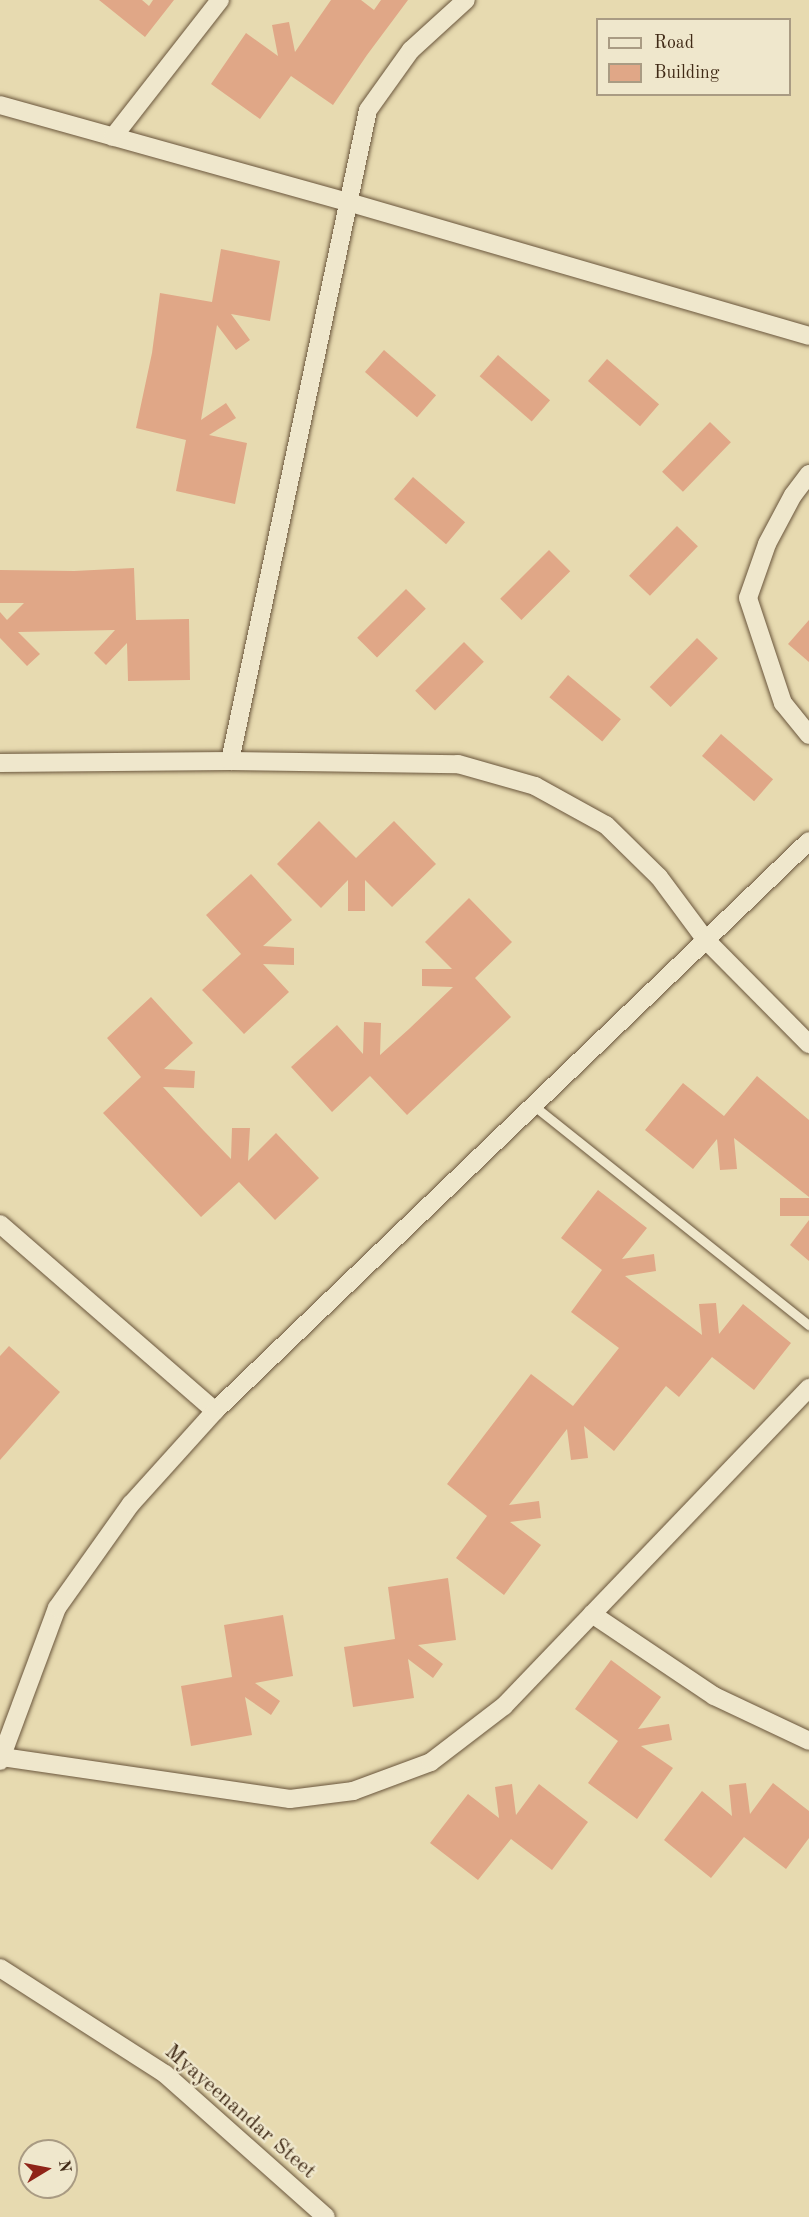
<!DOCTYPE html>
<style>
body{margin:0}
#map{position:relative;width:809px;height:2217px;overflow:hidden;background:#e7dab0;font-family:"Old Standard TT",serif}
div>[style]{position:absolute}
.building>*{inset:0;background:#e0a787;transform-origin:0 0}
.roads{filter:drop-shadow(0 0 2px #6a563c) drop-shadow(0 0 2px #6a563c)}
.lane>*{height:9px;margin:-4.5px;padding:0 4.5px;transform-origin:4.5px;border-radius:4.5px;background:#efe7cc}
.street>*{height:18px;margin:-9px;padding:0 9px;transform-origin:9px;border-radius:9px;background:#efe7cc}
span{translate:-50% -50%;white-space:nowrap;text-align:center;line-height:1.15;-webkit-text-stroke:4.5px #efe7cc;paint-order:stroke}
.street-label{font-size:22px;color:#402a16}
.legend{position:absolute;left:596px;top:18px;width:195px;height:78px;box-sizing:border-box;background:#efe7cc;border:2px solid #a99b83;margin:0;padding:8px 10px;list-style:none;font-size:18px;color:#402a16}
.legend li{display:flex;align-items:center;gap:12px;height:30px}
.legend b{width:30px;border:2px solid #a99b83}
.north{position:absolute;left:18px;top:2139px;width:60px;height:60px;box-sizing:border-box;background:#efe7cc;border:2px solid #a99b83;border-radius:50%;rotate:80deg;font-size:16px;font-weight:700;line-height:24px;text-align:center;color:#402a16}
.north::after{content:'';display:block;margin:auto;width:21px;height:27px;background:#8f2418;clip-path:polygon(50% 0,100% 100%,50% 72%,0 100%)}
</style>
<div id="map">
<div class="building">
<div style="clip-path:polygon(99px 0,142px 0,149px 6px,153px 0,174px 0,145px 37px)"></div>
<div style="clip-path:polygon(331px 0,361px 0,374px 10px,381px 0,408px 0,367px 55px,333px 105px,291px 76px,260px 119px,211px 84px,246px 33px,278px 56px,272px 25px,289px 22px,295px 52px)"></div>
<div style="clip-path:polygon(221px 249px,280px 261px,270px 321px,231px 314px,250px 340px,236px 350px,217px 325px,201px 420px,226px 403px,236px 418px,209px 435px,247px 443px,235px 504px,176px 491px,186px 440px,136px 428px,152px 353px,160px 293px,212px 302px)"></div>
<div style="left:384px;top:350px;width:69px;height:29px;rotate:41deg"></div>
<div style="left:498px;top:355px;width:69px;height:28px;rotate:41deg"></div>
<div style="left:607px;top:359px;width:69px;height:29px;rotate:41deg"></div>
<div style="left:710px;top:422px;width:29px;height:69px;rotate:44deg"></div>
<div style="left:413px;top:477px;width:69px;height:29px;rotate:41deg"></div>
<div style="left:677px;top:526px;width:29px;height:69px;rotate:44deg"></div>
<div style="left:549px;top:550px;width:30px;height:69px;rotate:45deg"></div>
<div style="clip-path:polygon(134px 568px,136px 620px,189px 619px,190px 680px,128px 681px,127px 643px,106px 665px,94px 653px,115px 630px,18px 632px,40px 654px,27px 666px,0 638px,0 612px,7px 620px,24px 603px,0 603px,0 570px,74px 571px)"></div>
<div style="left:406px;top:589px;width:28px;height:69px;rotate:45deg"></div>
<div style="clip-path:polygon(809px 620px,809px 662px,788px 644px)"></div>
<div style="left:697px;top:638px;width:29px;height:68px;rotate:44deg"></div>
<div style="left:464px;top:642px;width:28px;height:69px;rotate:45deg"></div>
<div style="left:568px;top:675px;width:69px;height:29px;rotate:40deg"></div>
<div style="left:721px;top:734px;width:69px;height:29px;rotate:41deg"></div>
<div style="clip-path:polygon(319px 821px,356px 858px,394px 821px,436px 864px,392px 907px,365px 880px,365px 911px,348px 911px,348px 880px,321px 908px,277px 864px)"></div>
<div style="clip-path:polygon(251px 874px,292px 920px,263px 946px,294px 948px,294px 965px,263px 964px,289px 992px,244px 1034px,202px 990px,241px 954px,206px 915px)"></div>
<div style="clip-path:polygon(469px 898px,512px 942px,475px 978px,511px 1017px,407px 1115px,370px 1076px,332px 1112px,291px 1067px,337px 1025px,363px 1054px,364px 1022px,381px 1023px,380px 1055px,409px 1029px,453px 987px,422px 986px,422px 969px,452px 969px,425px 942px)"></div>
<div style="clip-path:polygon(151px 997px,193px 1043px,164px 1069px,195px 1071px,194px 1088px,163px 1087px,204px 1131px,231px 1159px,232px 1128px,250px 1128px,248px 1161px,276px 1133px,319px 1178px,275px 1220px,239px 1182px,201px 1217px,103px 1113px,141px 1077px,107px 1038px)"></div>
<div style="clip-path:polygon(757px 1076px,809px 1120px,809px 1197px,734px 1138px,737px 1169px,720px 1170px,717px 1139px,693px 1169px,645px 1130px,683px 1083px,724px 1116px)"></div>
<div style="clip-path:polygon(598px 1190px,647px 1228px,622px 1259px,654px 1254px,656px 1271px,625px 1276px,702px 1335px,699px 1304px,716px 1303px,719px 1334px,743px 1304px,791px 1343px,754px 1390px,712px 1357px,679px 1397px,666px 1386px,614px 1451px,584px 1426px,588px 1458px,571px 1460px,567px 1429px,509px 1505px,539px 1501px,541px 1518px,510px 1522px,541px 1545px,504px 1595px,456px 1558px,487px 1516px,447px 1484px,531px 1374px,573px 1406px,619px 1348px,571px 1312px,602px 1270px,561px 1238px)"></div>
<div style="left:809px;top:1198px;width:18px;height:29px;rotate:90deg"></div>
<div style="clip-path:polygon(809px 1220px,809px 1261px,790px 1245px)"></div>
<div style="clip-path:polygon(9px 1346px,60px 1392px,0 1460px,0 1356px)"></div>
<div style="clip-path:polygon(448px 1578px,456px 1640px,418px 1645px,443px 1664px,433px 1678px,408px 1659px,414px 1698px,353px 1707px,344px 1647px,395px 1639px,388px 1587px)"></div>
<div style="clip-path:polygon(283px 1615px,293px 1676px,255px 1683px,280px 1701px,271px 1715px,245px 1697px,252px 1735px,191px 1746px,181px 1686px,232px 1677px,224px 1625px)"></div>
<div style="clip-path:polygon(611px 1660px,661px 1697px,638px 1729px,669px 1724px,672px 1740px,641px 1746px,673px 1768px,637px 1819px,588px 1783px,618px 1741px,575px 1709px)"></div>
<div style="clip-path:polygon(746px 1783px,750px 1814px,773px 1783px,809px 1811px,809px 1838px,786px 1869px,744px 1837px,711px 1878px,664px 1840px,702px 1791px,732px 1816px,729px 1785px)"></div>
<div style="clip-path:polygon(512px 1784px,516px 1815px,539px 1784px,588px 1822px,552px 1870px,511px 1839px,478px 1880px,430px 1843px,468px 1794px,499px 1818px,495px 1787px)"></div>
</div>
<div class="roads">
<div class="lane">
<div style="left:533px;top:1105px;width:353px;rotate:38.6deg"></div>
</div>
<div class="street">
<div style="left:0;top:105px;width:361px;rotate:15.6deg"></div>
<div style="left:348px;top:202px;width:480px;rotate:16.2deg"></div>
<div style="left:113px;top:137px;width:174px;rotate:-52deg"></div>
<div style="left:809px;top:474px;width:26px;rotate:127deg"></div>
<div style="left:793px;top:495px;width:55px;rotate:118deg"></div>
<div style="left:767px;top:544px;width:57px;rotate:109.4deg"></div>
<div style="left:748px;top:598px;width:111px;rotate:71.6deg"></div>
<div style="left:783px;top:703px;width:41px;rotate:50.9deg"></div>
<div style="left:230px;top:761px;width:665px;rotate:-78.03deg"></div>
<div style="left:368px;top:110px;width:74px;rotate:-54.4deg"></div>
<div style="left:411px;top:50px;width:74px;rotate:-42.3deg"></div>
<div style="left:0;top:763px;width:230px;rotate:-0.5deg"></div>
<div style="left:230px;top:761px;width:228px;rotate:0.8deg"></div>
<div style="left:458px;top:764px;width:80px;rotate:15.9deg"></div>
<div style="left:535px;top:786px;width:81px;rotate:28.8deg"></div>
<div style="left:606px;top:825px;width:74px;rotate:44.5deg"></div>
<div style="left:659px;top:877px;width:77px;rotate:53.4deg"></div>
<div style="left:705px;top:939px;width:148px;rotate:45.3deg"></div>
<div style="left:0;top:1224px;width:285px;rotate:41deg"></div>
<div style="left:592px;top:1614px;width:147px;rotate:33.9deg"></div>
<div style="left:714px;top:1696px;width:105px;rotate:25.3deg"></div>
<div style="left:2px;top:1757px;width:291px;rotate:8.3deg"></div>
<div style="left:290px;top:1799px;width:64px;rotate:-7.2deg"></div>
<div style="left:353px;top:1791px;width:83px;rotate:-20.4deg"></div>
<div style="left:431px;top:1762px;width:92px;rotate:-37.5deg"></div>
<div style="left:504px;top:1706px;width:441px;rotate:-46.2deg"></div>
<div style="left:0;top:1761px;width:163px;rotate:-69.6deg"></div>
<div style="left:57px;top:1608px;width:128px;rotate:-54.6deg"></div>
<div style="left:131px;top:1504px;width:125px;rotate:-47.9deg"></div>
<div style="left:215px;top:1411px;width:823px;rotate:-43.82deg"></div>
<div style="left:0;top:1968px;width:196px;rotate:32.7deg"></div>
<div style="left:165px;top:2074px;width:215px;rotate:41.6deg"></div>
</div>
</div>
<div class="street-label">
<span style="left:240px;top:2112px;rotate:41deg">Myayeenandar Steet</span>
</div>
<ul class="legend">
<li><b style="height:8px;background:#efe7cc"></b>Road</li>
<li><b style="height:16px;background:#e0a787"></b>Building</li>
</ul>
<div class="north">N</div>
</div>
